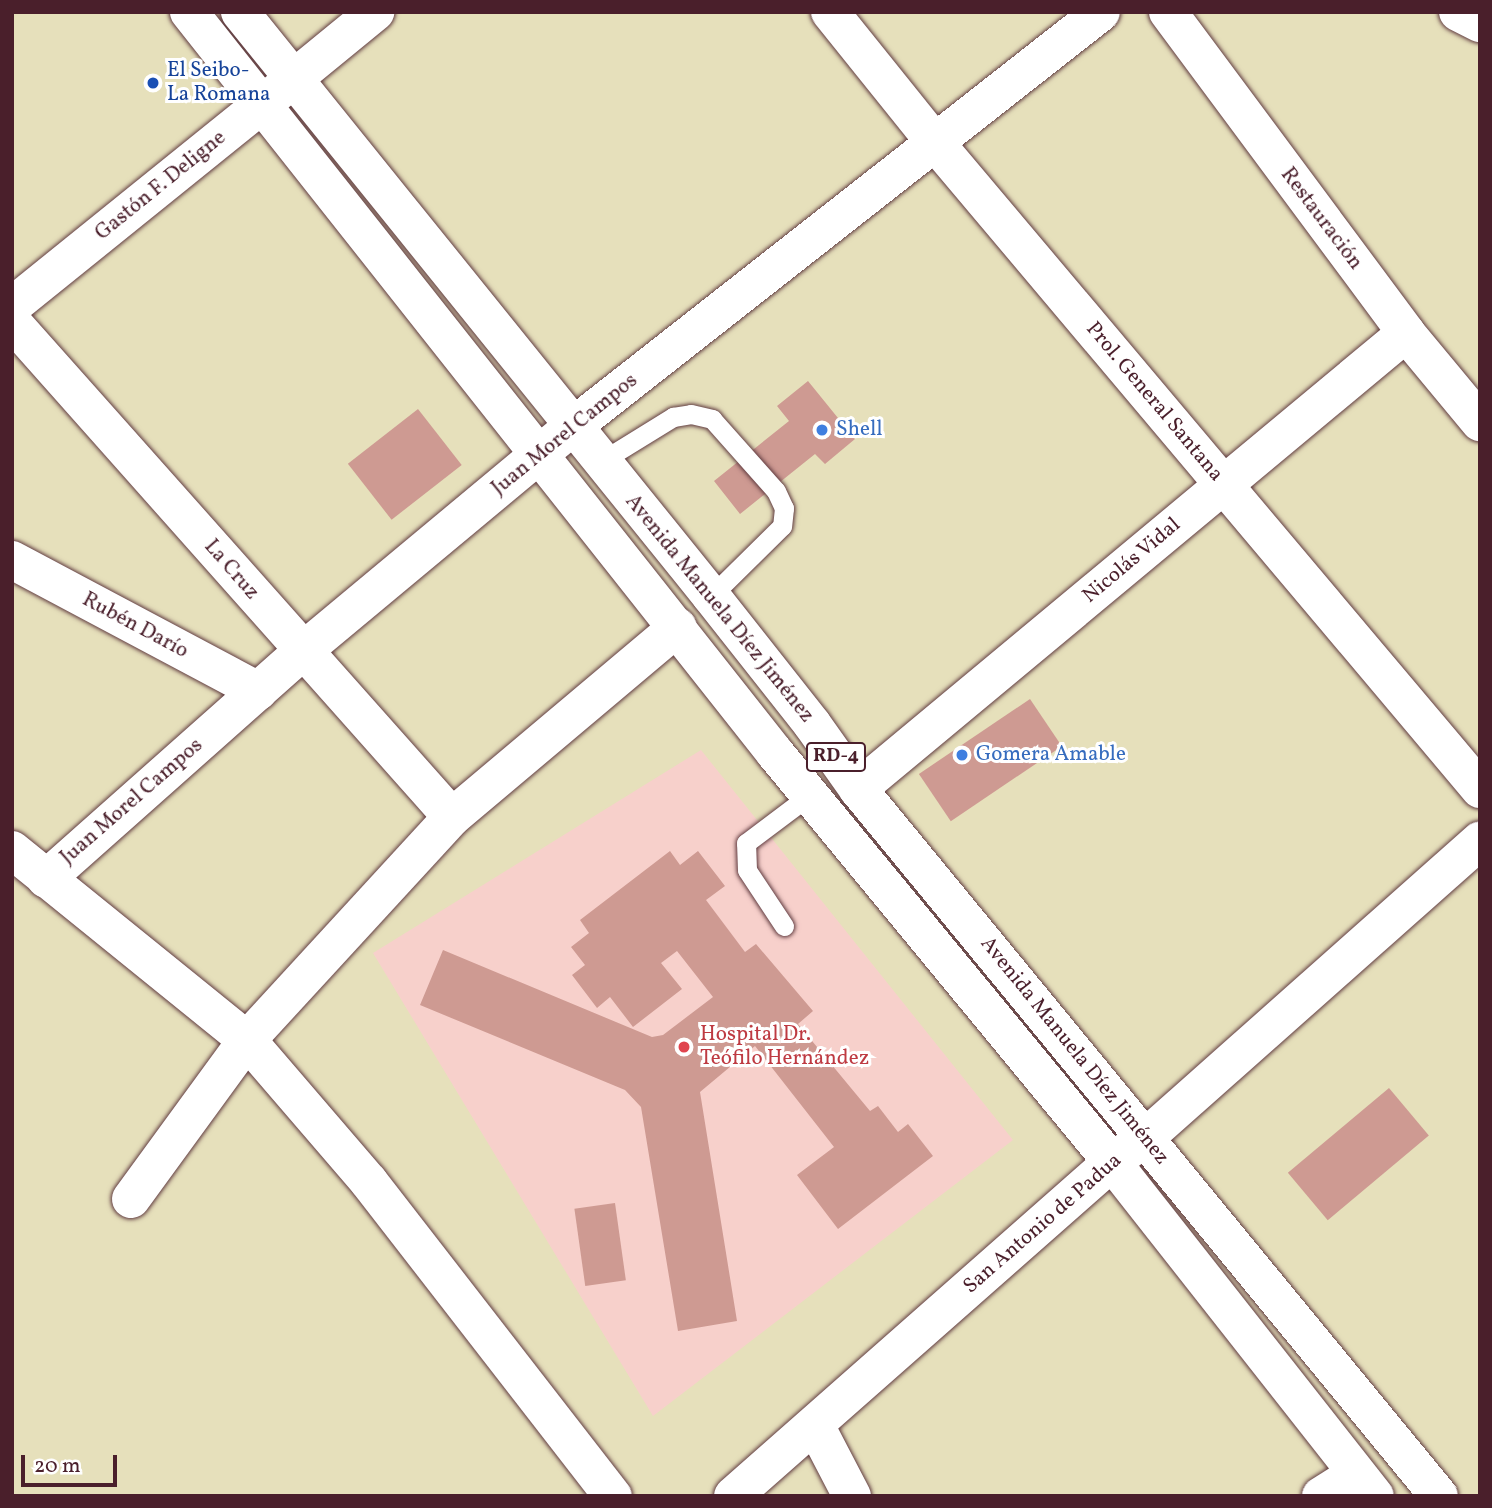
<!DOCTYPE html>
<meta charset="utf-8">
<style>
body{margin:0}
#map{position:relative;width:1492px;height:1508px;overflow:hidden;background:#e6e0bb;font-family:Vollkorn,serif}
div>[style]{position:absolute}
.built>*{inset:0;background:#f7d0cb}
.building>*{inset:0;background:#ce9a92;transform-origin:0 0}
.roads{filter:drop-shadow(0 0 2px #613c41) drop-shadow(0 0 2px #613c41)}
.service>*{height:19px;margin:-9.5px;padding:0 9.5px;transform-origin:9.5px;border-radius:9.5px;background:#fff}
.minor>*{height:38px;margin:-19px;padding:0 19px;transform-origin:19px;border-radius:19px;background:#fff}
.tertiary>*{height:38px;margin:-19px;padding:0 19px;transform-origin:19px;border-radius:19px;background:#fff}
.primary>*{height:38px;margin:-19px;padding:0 19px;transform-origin:19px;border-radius:19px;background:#fff}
.dots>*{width:19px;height:19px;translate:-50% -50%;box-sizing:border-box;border:4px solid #fff;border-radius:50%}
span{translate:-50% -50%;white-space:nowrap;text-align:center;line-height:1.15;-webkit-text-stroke:6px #fff;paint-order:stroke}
.shield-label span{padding:2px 5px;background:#fff;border:2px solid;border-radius:5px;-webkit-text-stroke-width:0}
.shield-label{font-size:19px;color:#4a1f2b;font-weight:700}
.transit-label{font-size:21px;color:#164399}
.left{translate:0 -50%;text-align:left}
.street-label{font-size:21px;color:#4a1f2b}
.shop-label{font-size:21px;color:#366cbe}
.health-label{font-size:21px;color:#be3a42}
.frame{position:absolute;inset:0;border:14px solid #4a1f2b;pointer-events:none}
.scale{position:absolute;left:21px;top:1455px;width:96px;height:32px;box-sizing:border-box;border:4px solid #4a1f2b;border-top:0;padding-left:9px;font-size:21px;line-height:24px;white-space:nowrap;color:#4a1f2b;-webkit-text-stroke:5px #fff;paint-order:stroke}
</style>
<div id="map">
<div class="built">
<div style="clip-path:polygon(701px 750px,1013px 1140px,653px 1416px,373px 953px)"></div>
</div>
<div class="building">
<div style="clip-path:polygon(808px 381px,855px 439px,825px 464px,815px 454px,740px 514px,714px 481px,789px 421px,777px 406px)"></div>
<div style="left:418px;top:409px;width:71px;height:89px;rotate:52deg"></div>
<div style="left:1030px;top:699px;width:57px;height:134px;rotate:56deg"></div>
<div style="clip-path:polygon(670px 851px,680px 865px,698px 851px,725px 886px,706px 900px,745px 952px,756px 944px,813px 1011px,798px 1024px,870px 1111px,878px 1106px,898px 1132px,908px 1124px,933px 1156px,838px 1229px,797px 1175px,834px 1147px,755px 1046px,700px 1092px,737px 1321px,678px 1331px,641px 1107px,625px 1090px,420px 1005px,443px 950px,652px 1037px,663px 1035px,713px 997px,677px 951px,661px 963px,682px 989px,633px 1027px,610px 997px,597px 1008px,572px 975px,585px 965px,571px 947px,589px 933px,580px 920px)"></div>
<div style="left:1389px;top:1088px;width:62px;height:132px;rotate:50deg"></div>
<div style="left:615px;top:1203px;width:78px;height:41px;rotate:82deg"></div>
</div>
<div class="roads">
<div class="service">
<div style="left:600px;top:462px;width:86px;rotate:-31.7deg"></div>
<div style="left:673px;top:417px;width:18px;rotate:-9deg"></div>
<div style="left:691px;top:414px;width:22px;rotate:13deg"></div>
<div style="left:712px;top:419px;width:96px;rotate:48.4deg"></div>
<div style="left:776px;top:491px;width:19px;rotate:65deg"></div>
<div style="left:784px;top:508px;width:18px;rotate:96deg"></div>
<div style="left:782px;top:526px;width:100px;rotate:135.4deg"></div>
<div style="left:784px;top:926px;width:67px;rotate:-123.5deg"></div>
<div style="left:747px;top:870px;width:27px;rotate:-92deg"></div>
<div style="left:746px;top:843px;width:80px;rotate:-36.9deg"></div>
</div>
<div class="minor">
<div style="left:830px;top:12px;width:164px;rotate:51.2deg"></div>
<div style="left:933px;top:140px;width:849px;rotate:49.87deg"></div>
<div style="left:1168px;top:12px;width:400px;rotate:53.4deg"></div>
<div style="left:1406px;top:333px;width:116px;rotate:50.3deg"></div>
<div style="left:1458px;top:12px;width:25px;rotate:27deg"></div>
<div style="left:12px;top:306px;width:324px;rotate:-38.9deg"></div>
<div style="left:12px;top:322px;width:662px;rotate:48.37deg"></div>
<div style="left:12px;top:560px;width:279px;rotate:28deg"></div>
<div style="left:858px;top:789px;width:713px;rotate:-39.76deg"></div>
<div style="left:12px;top:850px;width:302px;rotate:39deg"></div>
<div style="left:247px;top:1040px;width:187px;rotate:49.3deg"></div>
<div style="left:369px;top:1182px;width:398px;rotate:52.2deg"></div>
<div style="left:46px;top:879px;width:344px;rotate:-41.6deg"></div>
<div style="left:303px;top:651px;width:350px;rotate:-39.8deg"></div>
<div style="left:572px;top:427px;width:672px;rotate:-38.11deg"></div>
<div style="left:131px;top:1199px;width:197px;rotate:-53.9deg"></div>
<div style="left:247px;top:1040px;width:303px;rotate:-47.4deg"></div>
<div style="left:452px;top:817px;width:295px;rotate:-40.1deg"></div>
<div style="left:815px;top:1425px;width:80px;rotate:62.5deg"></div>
<div style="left:733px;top:1496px;width:505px;rotate:-41.39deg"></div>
<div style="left:1112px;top:1162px;width:41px;rotate:-36deg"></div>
<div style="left:1145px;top:1138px;width:448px;rotate:-41.6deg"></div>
<div style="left:1321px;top:1496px;width:41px;rotate:-32.2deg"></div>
</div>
<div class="tertiary">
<div style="left:264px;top:103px;width:144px;rotate:-39.3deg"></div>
</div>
<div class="primary">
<div style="left:189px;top:12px;width:945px;rotate:51.66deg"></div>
<div style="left:775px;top:753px;width:530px;rotate:50.51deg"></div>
<div style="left:1112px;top:1162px;width:425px;rotate:51.8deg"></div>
<div style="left:240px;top:12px;width:750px;rotate:51.11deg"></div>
<div style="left:711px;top:596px;width:163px;rotate:51.7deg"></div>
<div style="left:812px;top:724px;width:80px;rotate:54.7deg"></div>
<div style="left:858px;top:789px;width:915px;rotate:50.59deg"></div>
</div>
</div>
<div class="dots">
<div style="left:153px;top:83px;background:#1a4fb4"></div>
<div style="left:822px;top:430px;background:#3f7fe0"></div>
<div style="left:962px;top:755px;background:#3f7fe0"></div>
<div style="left:684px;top:1047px;background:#e0444e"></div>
</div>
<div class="shield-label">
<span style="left:836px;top:757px">RD-4</span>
</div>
<div class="transit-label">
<span class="left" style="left:167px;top:83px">El Seibo-<br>La Romana</span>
</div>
<div class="street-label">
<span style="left:161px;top:186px;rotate:-39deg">Gastón F. Deligne</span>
<span style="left:1321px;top:219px;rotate:53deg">Restauración</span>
<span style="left:1154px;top:402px;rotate:50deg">Prol. General Santana</span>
<span style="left:565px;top:435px;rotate:-39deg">Juan Morel Campos</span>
<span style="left:1132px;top:561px;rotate:-40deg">Nicolás Vidal</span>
<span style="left:231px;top:570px;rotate:49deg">La Cruz</span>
<span style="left:719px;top:609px;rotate:51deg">Avenida Manuela Díez Jiménez</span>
<span style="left:135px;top:626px;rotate:28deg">Rubén Darío</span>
<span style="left:132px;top:802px;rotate:-41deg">Juan Morel Campos</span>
<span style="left:1074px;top:1051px;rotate:51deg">Avenida Manuela Díez Jiménez</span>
<span style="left:1043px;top:1224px;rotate:-41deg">San Antonio de Padua</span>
</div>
<div class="shop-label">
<span class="left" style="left:836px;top:430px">Shell</span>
<span class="left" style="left:976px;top:755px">Gomera Amable</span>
</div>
<div class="health-label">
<span class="left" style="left:700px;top:1047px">Hospital Dr.<br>Teófilo Hernández</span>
</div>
<div class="frame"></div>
<div class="scale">20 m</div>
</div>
